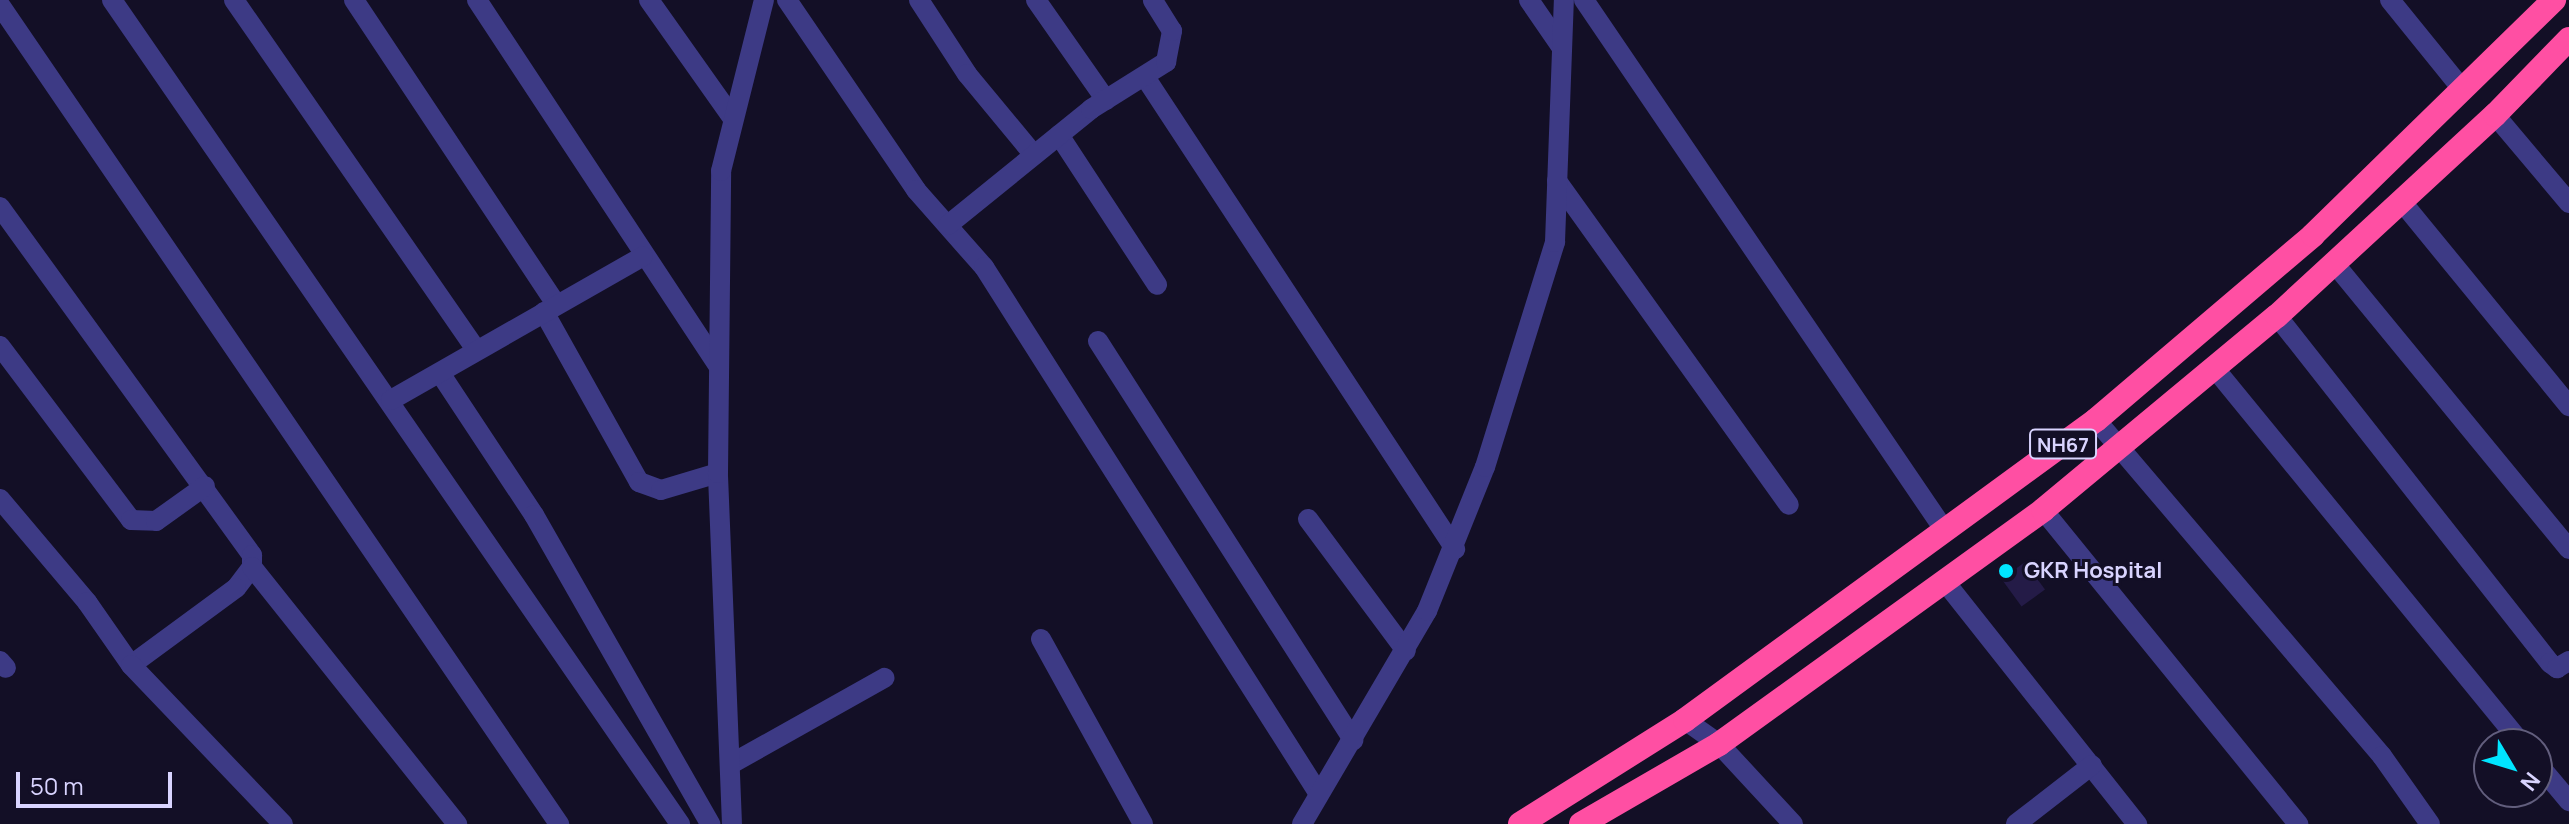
<!DOCTYPE html>
<style>
body{margin:0}
#map{position:relative;width:2569px;height:824px;overflow:hidden;background:#130f26;font-family:Manrope,sans-serif}
div>[style]{position:absolute}
.building>*{inset:0;background:#241b47;transform-origin:0 0}
.minor>*{height:20px;margin:-10px;padding:0 10px;transform-origin:10px;border-radius:10px;background:#3d3a85}
.highway>*{height:24px;margin:-12px;padding:0 12px;transform-origin:12px;border-radius:12px;background:#ff4fa3}
.dots>*{width:22px;height:22px;translate:-50% -50%;box-sizing:border-box;border:4px solid #130f26;border-radius:50%}
span{translate:-50% -50%;white-space:nowrap;text-align:center;line-height:1.15;-webkit-text-stroke:6px #130f26;paint-order:stroke}
.shield-label span{padding:2px 6px;background:#130f26;border:2px solid;border-radius:6px;-webkit-text-stroke-width:0}
.shield-label{font-size:20px;color:#d9d4ff;font-weight:700}
.poi-label{font-size:22px;color:#d9d4ff;font-weight:700}
.left{translate:0 -50%;text-align:left}
.north{position:absolute;left:2473px;top:728px;width:80px;height:80px;box-sizing:border-box;background:#130f26;border:2px solid #625e7d;border-radius:50%;rotate:128deg;font-size:22px;font-weight:700;line-height:32px;text-align:center;color:#d9d4ff}
.north::after{content:'';display:block;margin:auto;width:28px;height:36px;background:#00e5ff;clip-path:polygon(50% 0,100% 100%,50% 72%,0 100%)}
.scale{position:absolute;left:16px;top:772px;width:156px;height:36px;box-sizing:border-box;border:4px solid #d9d4ff;border-top:0;padding-left:10px;font-size:24px;line-height:28px;white-space:nowrap;color:#d9d4ff;-webkit-text-stroke:6px #130f26;paint-order:stroke}
</style>
<div id="map">
<div class="building">
<div style="left:2025px;top:562px;width:34px;height:29px;rotate:54deg"></div>
</div>
<div class="minor">
<div style="left:112px;top:0;width:1001px;rotate:55.42deg"></div>
<div style="left:234px;top:0;width:426px;rotate:55.3deg"></div>
<div style="left:354px;top:0;width:366px;rotate:56.4deg"></div>
<div style="left:477px;top:0;width:436px;rotate:56.6deg"></div>
<div style="left:649px;top:0;width:142px;rotate:54.7deg"></div>
<div style="left:787px;top:0;width:230px;rotate:55.8deg"></div>
<div style="left:916px;top:190px;width:103px;rotate:48.6deg"></div>
<div style="left:984px;top:267px;width:624px;rotate:57.56deg"></div>
<div style="left:919px;top:0;width:88px;rotate:57deg"></div>
<div style="left:967px;top:74px;width:105px;rotate:50.4deg"></div>
<div style="left:1036px;top:0;width:122px;rotate:55deg"></div>
<div style="left:1529px;top:0;width:58px;rotate:55.5deg"></div>
<div style="left:1584px;top:0;width:642px;rotate:55.79deg"></div>
<div style="left:2390px;top:0;width:116px;rotate:51deg"></div>
<div style="left:0;top:5px;width:992px;rotate:55.68deg"></div>
<div style="left:1145px;top:77px;width:565px;rotate:56.7deg"></div>
<div style="left:2495px;top:115px;width:115px;rotate:49.9deg"></div>
<div style="left:1059px;top:135px;width:179px;rotate:56.8deg"></div>
<div style="left:1557px;top:181px;width:398px;rotate:54.4deg"></div>
<div style="left:2402px;top:202px;width:264px;rotate:50.7deg"></div>
<div style="left:0;top:207px;width:430px;rotate:54.1deg"></div>
<div style="left:252px;top:555px;width:12px;rotate:90deg"></div>
<div style="left:252px;top:567px;width:26px;rotate:127deg"></div>
<div style="left:236px;top:588px;width:130px;rotate:143.7deg"></div>
<div style="left:948px;top:225px;width:184px;rotate:-39deg"></div>
<div style="left:1091px;top:109px;width:89px;rotate:-32.1deg"></div>
<div style="left:1166px;top:62px;width:32px;rotate:-79deg"></div>
<div style="left:1172px;top:31px;width:36px;rotate:-122deg"></div>
<div style="left:2334px;top:263px;width:370px;rotate:50.6deg"></div>
<div style="left:544px;top:312px;width:195px;rotate:60.8deg"></div>
<div style="left:639px;top:482px;width:23px;rotate:20deg"></div>
<div style="left:661px;top:490px;width:59px;rotate:-16.6deg"></div>
<div style="left:2277px;top:316px;width:442px;rotate:51.8deg"></div>
<div style="left:2550px;top:663px;width:9px;rotate:36deg"></div>
<div style="left:2557px;top:668px;width:14px;rotate:-30deg"></div>
<div style="left:1098px;top:341px;width:474px;rotate:57.4deg"></div>
<div style="left:0;top:346px;width:218px;rotate:53deg"></div>
<div style="left:131px;top:520px;width:25px;rotate:2deg"></div>
<div style="left:156px;top:521px;width:60px;rotate:-35.5deg"></div>
<div style="left:2216px;top:370px;width:483px;rotate:50.7deg"></div>
<div style="left:440px;top:373px;width:170px;rotate:56.5deg"></div>
<div style="left:534px;top:515px;width:356px;rotate:60.3deg"></div>
<div style="left:391px;top:400px;width:290px;rotate:-29.7deg"></div>
<div style="left:2096px;top:420px;width:441px;rotate:49.6deg"></div>
<div style="left:2382px;top:756px;width:83px;rotate:54.8deg"></div>
<div style="left:0;top:499px;width:135px;rotate:49.8deg"></div>
<div style="left:87px;top:602px;width:77px;rotate:55.1deg"></div>
<div style="left:131px;top:665px;width:220px;rotate:46.3deg"></div>
<div style="left:2043px;top:510px;width:405px;rotate:50.9deg"></div>
<div style="left:1308px;top:519px;width:164px;rotate:53.4deg"></div>
<div style="left:252px;top:567px;width:329px;rotate:51.4deg"></div>
<div style="left:1946px;top:583px;width:308px;rotate:51.6deg"></div>
<div style="left:1041px;top:639px;width:211px;rotate:61.1deg"></div>
<div style="left:0;top:661px;width:9px;rotate:49deg"></div>
<div style="left:1685px;top:720px;width:42px;rotate:35.2deg"></div>
<div style="left:1719px;top:744px;width:109px;rotate:47.2deg"></div>
<div style="left:2537px;top:763px;width:50px;rotate:49.9deg"></div>
<div style="left:731px;top:764px;width:176px;rotate:-29.3deg"></div>
<div style="left:732px;top:824px;width:351px;rotate:-92.3deg"></div>
<div style="left:718px;top:473px;width:302px;rotate:-89.4deg"></div>
<div style="left:721px;top:171px;width:176px;rotate:-75.9deg"></div>
<div style="left:1302px;top:824px;width:247px;rotate:-59.6deg"></div>
<div style="left:1427px;top:611px;width:155px;rotate:-68.1deg"></div>
<div style="left:1485px;top:467px;width:236px;rotate:-72.7deg"></div>
<div style="left:1555px;top:242px;width:242px;rotate:-87.9deg"></div>
<div style="left:2016px;top:824px;width:96px;rotate:-37.8deg"></div>
</div>
<div class="highway">
<div style="left:1520px;top:824px;width:195px;rotate:-32.2deg"></div>
<div style="left:1685px;top:720px;width:509px;rotate:-36.13deg"></div>
<div style="left:2096px;top:420px;width:285px;rotate:-40.4deg"></div>
<div style="left:2313px;top:235px;width:337px;rotate:-44.3deg"></div>
<div style="left:1581px;top:824px;width:160px;rotate:-30.1deg"></div>
<div style="left:1719px;top:744px;width:400px;rotate:-35.8deg"></div>
<div style="left:2043px;top:510px;width:304px;rotate:-39.7deg"></div>
<div style="left:2277px;top:316px;width:297px;rotate:-42.7deg"></div>
<div style="left:2495px;top:115px;width:106px;rotate:-45.8deg"></div>
</div>
<div class="dots">
<div style="left:2006px;top:571px;background:#00e5ff"></div>
</div>
<div class="shield-label">
<span style="left:2063px;top:444px">NH67</span>
</div>
<div class="poi-label">
<span class="left" style="left:2024px;top:571px">GKR Hospital</span>
</div>
<div class="north">N</div>
<div class="scale">50 m</div>
</div>
